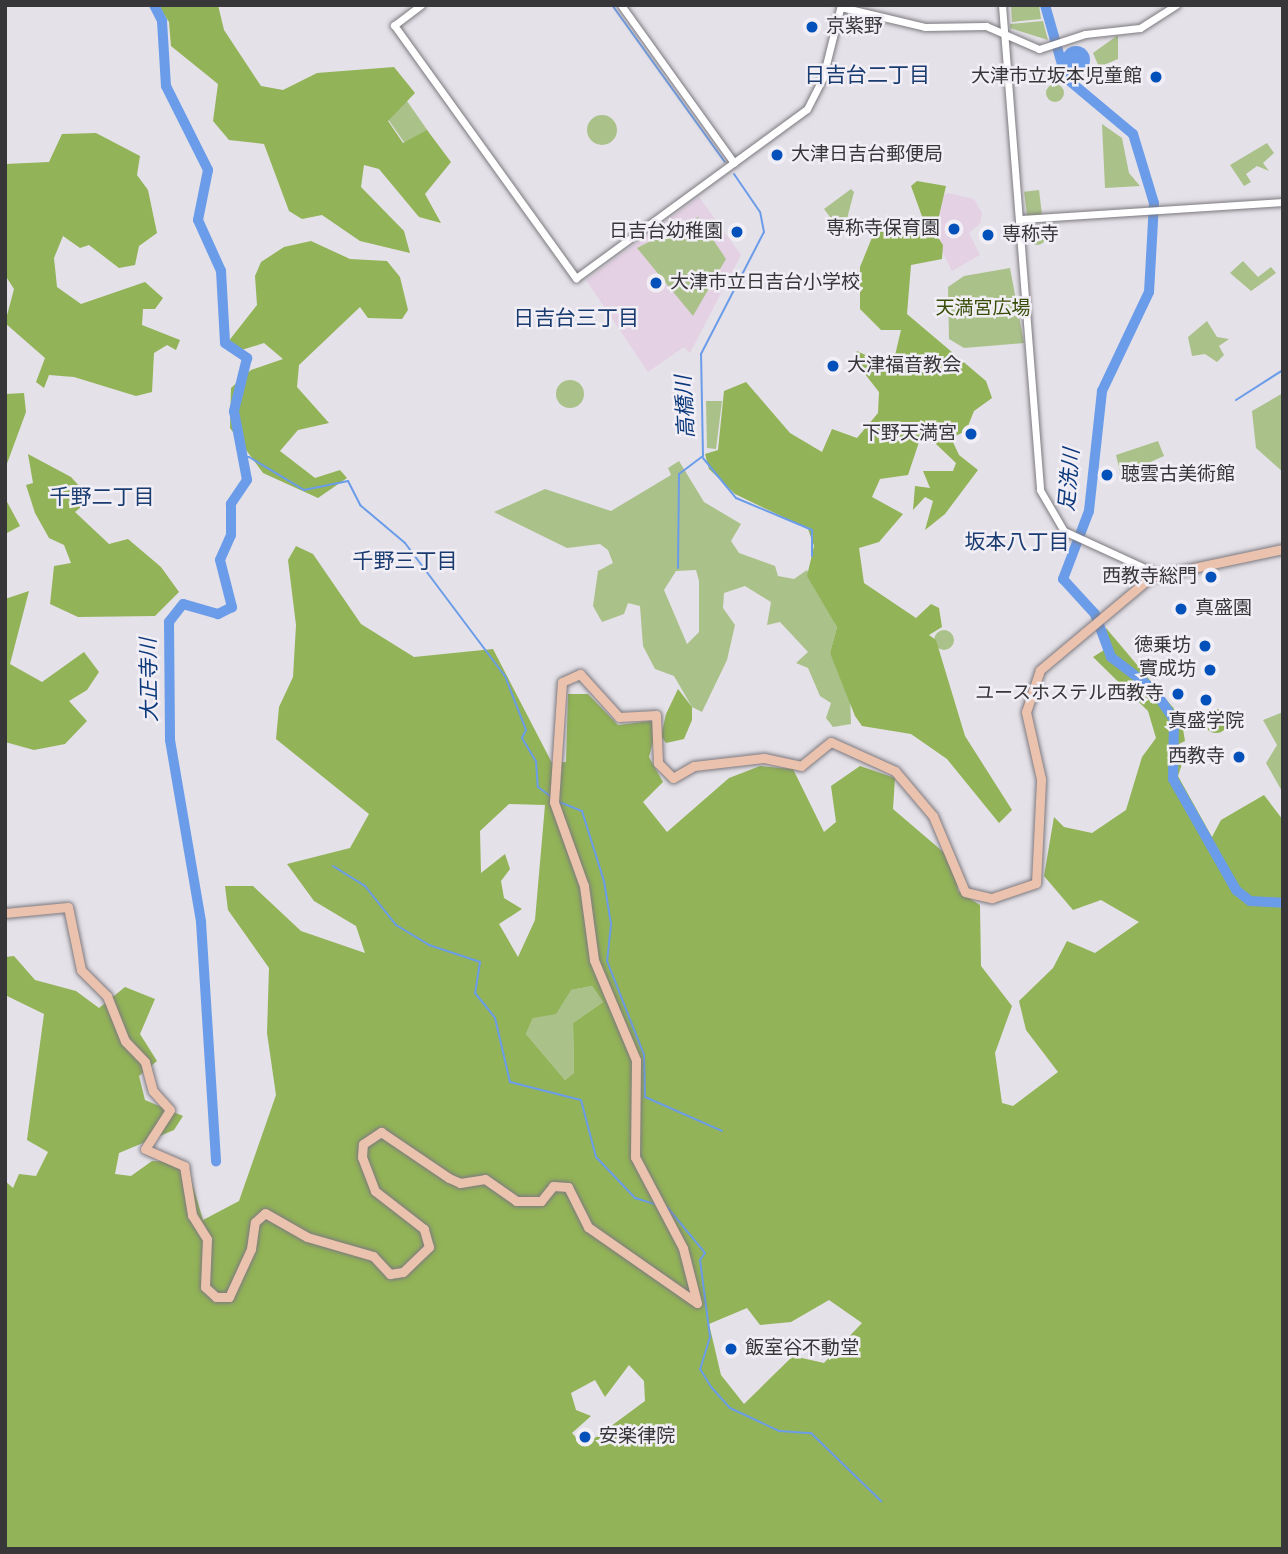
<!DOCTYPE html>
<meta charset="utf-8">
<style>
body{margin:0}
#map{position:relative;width:1288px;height:1554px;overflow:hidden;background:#e4e1e8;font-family:"Varela Round","Noto Sans JP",sans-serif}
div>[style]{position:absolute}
.education>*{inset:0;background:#e4d2e4}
.green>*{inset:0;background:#abc18a;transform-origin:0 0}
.round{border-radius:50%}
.forest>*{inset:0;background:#92b357}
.water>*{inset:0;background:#6b9ce9}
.stream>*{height:2px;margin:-1px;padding:0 1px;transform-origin:1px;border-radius:1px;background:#6b9ce9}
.river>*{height:10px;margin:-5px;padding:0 5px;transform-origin:5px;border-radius:5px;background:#6b9ce9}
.roads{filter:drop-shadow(0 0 2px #7c797f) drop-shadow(0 0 2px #7c797f)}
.tertiary>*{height:7px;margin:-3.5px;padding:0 3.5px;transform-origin:3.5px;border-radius:3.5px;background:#fff}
.primary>*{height:9px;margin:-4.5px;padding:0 4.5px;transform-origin:4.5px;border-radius:4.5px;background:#ebc2ad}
.dots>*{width:19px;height:19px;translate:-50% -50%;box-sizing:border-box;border:4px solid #f1eef5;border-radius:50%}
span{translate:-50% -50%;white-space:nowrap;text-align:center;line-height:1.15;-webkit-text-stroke:5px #f1eef5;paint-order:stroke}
.poi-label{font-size:19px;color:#373638}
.left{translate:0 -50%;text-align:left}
.right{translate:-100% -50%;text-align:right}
.park-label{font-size:19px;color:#384d07}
.neighbourhood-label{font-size:21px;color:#193b70}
.water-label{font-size:21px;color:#0c387c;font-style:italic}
.frame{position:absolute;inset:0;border:7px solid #373638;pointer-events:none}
</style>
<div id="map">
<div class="education">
<div style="clip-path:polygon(948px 193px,974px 199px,982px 213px,980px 224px,969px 233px,980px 255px,952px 271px,933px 234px,937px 198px)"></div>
<div style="clip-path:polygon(699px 197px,741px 255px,690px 353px,684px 347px,648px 372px,586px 280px)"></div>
</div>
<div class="green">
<div style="clip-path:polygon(1011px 5px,1039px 5px,1041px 19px,1012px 22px)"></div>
<div style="clip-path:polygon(1043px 21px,1048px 40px,1010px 28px,1010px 24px)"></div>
<div style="clip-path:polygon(1118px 35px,1118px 59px,1099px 67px,1093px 53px)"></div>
<div class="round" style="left:1046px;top:84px;width:18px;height:18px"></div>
<div style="left:407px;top:101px;width:38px;height:26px;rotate:55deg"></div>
<div class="round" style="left:587px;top:115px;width:30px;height:30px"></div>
<div style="clip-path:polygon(1102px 124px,1122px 138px,1129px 173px,1140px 186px,1105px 188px)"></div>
<div style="clip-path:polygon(1267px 143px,1274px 153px,1263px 163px,1269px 171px,1257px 166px,1246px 174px,1251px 182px,1244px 186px,1230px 165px)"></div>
<div style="clip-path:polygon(851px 189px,854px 192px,843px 234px,824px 209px)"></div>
<div style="left:1039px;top:190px;width:25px;height:15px;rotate:83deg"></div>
<div style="clip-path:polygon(698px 217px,726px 259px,693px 316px,637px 248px)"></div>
<div class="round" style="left:1028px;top:227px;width:18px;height:18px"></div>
<div style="clip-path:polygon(1243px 261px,1258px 277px,1271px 267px,1276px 273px,1251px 291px,1230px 273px)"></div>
<div style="clip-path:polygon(1010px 268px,1024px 343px,964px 348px,949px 339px,948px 287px,964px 276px)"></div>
<div style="clip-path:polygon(1207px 321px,1217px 337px,1229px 339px,1219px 346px,1224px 355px,1217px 362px,1205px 354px,1192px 356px,1188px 337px)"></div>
<div class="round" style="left:556px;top:380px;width:28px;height:28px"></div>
<div style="clip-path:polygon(1283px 393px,1283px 472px,1256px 448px,1252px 411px)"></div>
<div style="clip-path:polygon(706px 401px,722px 401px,716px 449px,707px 448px)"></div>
<div style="clip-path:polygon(1158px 441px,1164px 456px,1121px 475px,1116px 455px)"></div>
<div style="clip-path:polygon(evenodd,679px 461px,704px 502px,741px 524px,731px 541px,739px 553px,775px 566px,778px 576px,794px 579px,807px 570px,837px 627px,830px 653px,850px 693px,851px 724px,833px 727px,826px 718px,831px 703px,820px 696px,808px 668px,796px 663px,808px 652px,780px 622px,767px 625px,771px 602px,745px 586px,724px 593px,723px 608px,735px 625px,727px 660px,702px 712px,692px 707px,674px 676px,655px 669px,643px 646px,640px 606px,628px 603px,624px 614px,602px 622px,593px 606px,598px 571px,613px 563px,608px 550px,600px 544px,567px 548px,494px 512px,545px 489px,611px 511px,671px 475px,668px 468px,679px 461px,676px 571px,696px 570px,699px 581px,699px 632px,687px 644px,664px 590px,676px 571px)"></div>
<div class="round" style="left:934px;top:630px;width:20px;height:20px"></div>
<div style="clip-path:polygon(1283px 712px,1283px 793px,1266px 763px,1277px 745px,1263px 720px)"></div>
<div style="clip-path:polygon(592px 986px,603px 1002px,573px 1023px,574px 1073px,565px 1080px,526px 1034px,533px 1018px,571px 990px)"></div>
</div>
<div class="forest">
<div style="clip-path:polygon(158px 5px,218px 5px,224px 30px,261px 86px,283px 90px,317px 73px,394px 67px,415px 93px,388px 121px,403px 143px,427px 130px,451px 162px,425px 194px,441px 223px,419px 217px,379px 169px,364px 165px,361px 187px,404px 231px,410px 253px,360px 241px,322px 215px,302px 219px,289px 211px,264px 144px,229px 140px,213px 121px,218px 84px,171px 46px,169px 22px)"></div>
<div style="clip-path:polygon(96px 133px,140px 156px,137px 175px,148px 190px,157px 233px,139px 246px,135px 265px,119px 268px,89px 245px,80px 248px,63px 236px,54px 258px,57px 287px,81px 304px,145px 282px,163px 298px,155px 309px,143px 309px,142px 325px,180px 340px,176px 350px,167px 345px,154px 353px,152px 392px,136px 396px,74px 377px,49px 375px,44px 388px,36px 382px,45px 358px,5px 323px,14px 289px,5px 275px,5px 164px,49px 162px,62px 134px)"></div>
<div style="clip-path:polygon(917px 181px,946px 186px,935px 233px,943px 245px,942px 259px,911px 265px,907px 314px,986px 381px,992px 398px,974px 411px,966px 431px,951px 438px,959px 455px,978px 470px,945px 514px,925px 530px,933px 501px,925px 497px,913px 510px,915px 486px,930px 488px,923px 471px,953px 471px,956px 463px,936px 444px,935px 422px,924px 427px,908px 475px,880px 479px,872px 497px,903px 514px,879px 542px,859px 548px,864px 583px,916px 618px,931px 604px,939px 608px,942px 627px,929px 635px,936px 640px,965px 736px,1012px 810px,999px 823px,947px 759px,911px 734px,862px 726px,855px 716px,830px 653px,837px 627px,807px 576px,814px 546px,808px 529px,735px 494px,709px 469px,705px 454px,718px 450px,724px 391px,746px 382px,790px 433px,822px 452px,832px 429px,857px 438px,878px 413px,879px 392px,854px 360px,857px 351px,892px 368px,901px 330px,881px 330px,860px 309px,860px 267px,875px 230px,914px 230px,923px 219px,911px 186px)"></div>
<div style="clip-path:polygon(311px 241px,350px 259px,387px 261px,400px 277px,408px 310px,402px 319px,368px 318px,360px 307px,299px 365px,297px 387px,329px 423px,298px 430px,280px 451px,315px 478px,340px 470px,347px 478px,318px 498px,263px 473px,230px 428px,231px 388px,251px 370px,283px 359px,264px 343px,232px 353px,224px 347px,257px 305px,255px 276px,261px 262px,284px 247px)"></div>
<div style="clip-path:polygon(24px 393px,26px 412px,5px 469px,5px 394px)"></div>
<div style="clip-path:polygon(28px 454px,71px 477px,91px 499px,75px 512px,109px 544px,128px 539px,161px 567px,179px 592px,155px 616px,78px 617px,50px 604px,54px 566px,71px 563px,64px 545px,49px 538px,35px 513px,26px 485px,33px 483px)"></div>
<div style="clip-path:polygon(5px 498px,20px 526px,5px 534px)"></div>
<div style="clip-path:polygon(evenodd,296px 546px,313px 554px,361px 624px,414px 657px,493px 649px,552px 763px,566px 762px,568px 694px,588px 694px,618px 725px,650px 721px,657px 727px,649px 757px,663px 782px,643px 802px,667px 832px,729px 778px,760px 766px,793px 769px,824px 832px,836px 822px,831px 786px,860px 766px,895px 778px,893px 809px,955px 862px,958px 891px,980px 905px,981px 966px,1012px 1006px,995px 1053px,1002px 1103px,1013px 1106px,1058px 1072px,1026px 1030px,1019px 1001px,1053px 968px,1067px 941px,1095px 953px,1139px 922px,1101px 900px,1073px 910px,1044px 876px,1054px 817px,1064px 827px,1092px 833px,1126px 810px,1142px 757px,1156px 738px,1148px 711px,1093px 657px,1104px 650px,1106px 628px,1181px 717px,1185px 741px,1175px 746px,1183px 761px,1178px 776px,1212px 837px,1221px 820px,1264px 795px,1283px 820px,1283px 1549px,5px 1549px,5px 1181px,13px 1188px,19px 1174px,36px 1176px,48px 1152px,27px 1140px,44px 1014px,5px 995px,5px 957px,14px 956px,35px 980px,76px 991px,99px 1008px,125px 987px,155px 999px,140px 1034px,157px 1061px,139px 1076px,145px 1100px,183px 1116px,174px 1130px,119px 1153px,115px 1174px,131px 1176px,152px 1161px,186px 1162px,203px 1220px,239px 1201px,276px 1095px,267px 1033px,269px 968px,228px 910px,225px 886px,253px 886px,301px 931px,365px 953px,356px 926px,314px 901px,287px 864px,350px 848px,369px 814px,276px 739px,279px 707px,293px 677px,296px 625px,288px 560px,296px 546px,509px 804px,545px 805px,535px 920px,518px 957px,499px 924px,522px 909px,504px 898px,501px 881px,510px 869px,505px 854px,481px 873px,480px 831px,509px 804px,296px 546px,592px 986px,603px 1002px,573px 1023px,574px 1073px,565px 1080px,526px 1034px,533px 1018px,556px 1014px,571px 990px,592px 986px,296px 546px,829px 1300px,862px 1323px,824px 1363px,793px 1356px,744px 1404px,721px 1375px,709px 1324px,747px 1308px,760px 1325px,791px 1322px,829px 1300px,296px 546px,629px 1365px,644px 1381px,645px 1401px,584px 1446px,572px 1433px,591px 1416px,576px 1410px,571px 1393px,595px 1380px,605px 1397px,629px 1365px)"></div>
<div style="clip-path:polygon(29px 591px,10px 664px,42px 682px,84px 652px,99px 672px,87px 690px,69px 701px,87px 721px,65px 744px,34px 750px,5px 742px,5px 599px)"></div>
<div style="clip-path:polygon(678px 689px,692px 707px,692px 720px,684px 739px,666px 743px,661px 736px,666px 714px)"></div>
<div class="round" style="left:1204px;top:709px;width:24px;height:24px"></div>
</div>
<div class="water">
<div class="round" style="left:1062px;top:46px;width:28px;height:28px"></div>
</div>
<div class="stream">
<div style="left:612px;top:5px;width:193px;rotate:54.3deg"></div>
<div style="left:1236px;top:400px;width:56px;rotate:-32.6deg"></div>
<div style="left:241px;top:458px;width:8px;rotate:-7deg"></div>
<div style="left:249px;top:457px;width:64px;rotate:31deg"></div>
<div style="left:304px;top:490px;width:45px;rotate:-11.6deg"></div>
<div style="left:348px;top:481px;width:27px;rotate:63deg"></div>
<div style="left:360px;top:505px;width:59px;rotate:40.2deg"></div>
<div style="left:405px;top:543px;width:166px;rotate:53.1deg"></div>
<div style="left:505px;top:676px;width:58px;rotate:68.7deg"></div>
<div style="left:526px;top:730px;width:9px;rotate:117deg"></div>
<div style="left:522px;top:738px;width:27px;rotate:59deg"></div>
<div style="left:536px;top:761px;width:26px;rotate:86deg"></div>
<div style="left:538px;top:787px;width:15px;rotate:37deg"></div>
<div style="left:703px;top:458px;width:52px;rotate:50.5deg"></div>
<div style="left:736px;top:498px;width:82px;rotate:22.8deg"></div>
<div style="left:812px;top:530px;width:26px;rotate:90deg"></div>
<div style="left:678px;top:568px;width:94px;rotate:-89.4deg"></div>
<div style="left:679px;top:474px;width:30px;rotate:-37deg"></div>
<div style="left:703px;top:456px;width:102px;rotate:-91.1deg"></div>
<div style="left:701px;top:354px;width:137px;rotate:-62.7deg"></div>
<div style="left:764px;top:232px;width:20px;rotate:-101deg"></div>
<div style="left:760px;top:212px;width:46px;rotate:-124.4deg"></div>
<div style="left:557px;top:801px;width:27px;rotate:22deg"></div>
<div style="left:582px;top:811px;width:73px;rotate:72.6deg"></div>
<div style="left:604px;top:881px;width:44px;rotate:80.8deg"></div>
<div style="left:611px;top:924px;width:37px;rotate:96deg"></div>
<div style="left:607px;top:961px;width:101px;rotate:68.5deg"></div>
<div style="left:644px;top:1055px;width:42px;rotate:88.6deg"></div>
<div style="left:645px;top:1097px;width:84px;rotate:23.8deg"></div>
<div style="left:333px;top:866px;width:38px;rotate:32deg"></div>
<div style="left:365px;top:886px;width:50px;rotate:51.5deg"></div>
<div style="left:396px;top:925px;width:39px;rotate:31deg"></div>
<div style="left:429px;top:945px;width:54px;rotate:18.4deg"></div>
<div style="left:480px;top:962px;width:31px;rotate:99deg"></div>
<div style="left:475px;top:993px;width:32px;rotate:51deg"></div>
<div style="left:495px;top:1018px;width:66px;rotate:76.8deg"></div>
<div style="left:510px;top:1082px;width:73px;rotate:14.2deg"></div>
<div style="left:581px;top:1100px;width:59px;rotate:75.3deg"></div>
<div style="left:596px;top:1157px;width:57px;rotate:46.4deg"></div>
<div style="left:635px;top:1198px;width:21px;rotate:17deg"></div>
<div style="left:667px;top:1207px;width:60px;rotate:50.4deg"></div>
<div style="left:705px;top:1253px;width:9px;rotate:126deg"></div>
<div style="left:700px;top:1260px;width:78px;rotate:82.6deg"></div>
<div style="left:710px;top:1337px;width:34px;rotate:107deg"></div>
<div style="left:700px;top:1369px;width:22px;rotate:58deg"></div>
<div style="left:712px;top:1388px;width:27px;rotate:48deg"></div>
<div style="left:730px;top:1408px;width:54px;rotate:25.1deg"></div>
<div style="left:779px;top:1431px;width:32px;rotate:4deg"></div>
<div style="left:811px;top:1433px;width:98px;rotate:44.2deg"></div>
</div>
<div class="river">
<div style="left:154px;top:5px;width:18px;rotate:63deg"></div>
<div style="left:162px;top:21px;width:65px;rotate:86.5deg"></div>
<div style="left:166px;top:86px;width:94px;rotate:63.4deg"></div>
<div style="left:208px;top:170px;width:51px;rotate:101.3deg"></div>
<div style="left:198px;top:220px;width:56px;rotate:65.7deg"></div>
<div style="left:221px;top:271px;width:72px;rotate:86.8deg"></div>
<div style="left:225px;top:343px;width:27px;rotate:34deg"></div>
<div style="left:247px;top:358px;width:55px;rotate:103.8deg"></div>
<div style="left:234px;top:411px;width:70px;rotate:79.3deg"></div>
<div style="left:247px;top:480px;width:29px;rotate:124deg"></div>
<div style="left:231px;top:504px;width:31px;rotate:90deg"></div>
<div style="left:231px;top:535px;width:27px;rotate:114deg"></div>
<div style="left:220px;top:560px;width:49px;rotate:75.7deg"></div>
<div style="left:232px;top:607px;width:16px;rotate:153deg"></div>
<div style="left:218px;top:614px;width:36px;rotate:-164deg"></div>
<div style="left:183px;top:604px;width:23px;rotate:128deg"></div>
<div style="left:169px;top:622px;width:118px;rotate:89.5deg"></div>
<div style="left:170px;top:740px;width:185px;rotate:80.3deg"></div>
<div style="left:201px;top:922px;width:240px;rotate:86.4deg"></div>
<div style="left:1045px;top:5px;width:76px;rotate:74deg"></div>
<div style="left:1066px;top:78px;width:87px;rotate:39.9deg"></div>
<div style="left:1133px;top:134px;width:72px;rotate:73.1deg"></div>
<div style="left:1154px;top:203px;width:89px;rotate:93.2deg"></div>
<div style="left:1149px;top:292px;width:110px;rotate:115.4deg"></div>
<div style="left:1102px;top:391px;width:121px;rotate:96.2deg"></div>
<div style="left:1089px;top:511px;width:73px;rotate:110.9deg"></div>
<div style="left:1063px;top:579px;width:47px;rotate:47.6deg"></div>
<div style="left:1095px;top:614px;width:46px;rotate:69.6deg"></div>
<div style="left:1111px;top:657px;width:54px;rotate:37.5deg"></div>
<div style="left:1154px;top:690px;width:36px;rotate:56deg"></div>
<div style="left:1174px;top:720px;width:59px;rotate:91deg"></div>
<div style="left:1173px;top:779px;width:128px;rotate:60.4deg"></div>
<div style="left:1236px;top:890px;width:18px;rotate:38deg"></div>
<div style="left:1250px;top:901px;width:33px;rotate:3deg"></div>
</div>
<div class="roads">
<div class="tertiary">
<div style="left:421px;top:5px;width:34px;rotate:143deg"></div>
<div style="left:394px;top:25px;width:312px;rotate:54.3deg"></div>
<div style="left:576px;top:278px;width:286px;rotate:-36.2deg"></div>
<div style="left:807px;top:109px;width:36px;rotate:-63deg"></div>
<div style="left:823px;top:77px;width:74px;rotate:-76deg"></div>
<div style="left:621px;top:5px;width:194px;rotate:54.4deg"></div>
<div style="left:1002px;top:5px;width:486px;rotate:85.5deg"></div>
<div style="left:1040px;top:490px;width:48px;rotate:59.7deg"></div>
<div style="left:1064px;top:531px;width:103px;rotate:24.6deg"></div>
<div style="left:841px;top:7px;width:86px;rotate:13.4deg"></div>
<div style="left:925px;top:27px;width:61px;rotate:-0.9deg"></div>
<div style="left:986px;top:26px;width:58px;rotate:23.5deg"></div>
<div style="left:1039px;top:49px;width:48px;rotate:-18.1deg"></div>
<div style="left:1085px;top:34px;width:55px;rotate:-6.2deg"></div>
<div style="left:1140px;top:28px;width:43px;rotate:-32.6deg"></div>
<div style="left:1021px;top:219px;width:263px;rotate:-3.7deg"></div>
</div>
<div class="primary">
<div style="left:5px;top:913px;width:63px;rotate:-5.4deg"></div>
<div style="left:68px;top:907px;width:64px;rotate:78.3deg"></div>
<div style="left:81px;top:970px;width:37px;rotate:45deg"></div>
<div style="left:107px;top:996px;width:48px;rotate:68.2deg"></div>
<div style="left:125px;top:1041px;width:29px;rotate:46deg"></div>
<div style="left:145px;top:1062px;width:30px;rotate:75deg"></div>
<div style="left:153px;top:1091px;width:25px;rotate:48deg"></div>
<div style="left:170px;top:1110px;width:46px;rotate:122.7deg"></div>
<div style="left:145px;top:1149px;width:43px;rotate:23.6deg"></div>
<div style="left:184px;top:1166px;width:50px;rotate:80.7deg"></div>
<div style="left:192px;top:1215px;width:28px;rotate:58deg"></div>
<div style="left:207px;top:1239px;width:48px;rotate:92.4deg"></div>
<div style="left:205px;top:1287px;width:15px;rotate:42deg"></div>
<div style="left:216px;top:1297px;width:13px"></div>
<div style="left:229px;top:1297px;width:53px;rotate:-65.4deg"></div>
<div style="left:251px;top:1249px;width:27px;rotate:-82deg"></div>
<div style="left:255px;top:1222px;width:13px;rotate:-42deg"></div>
<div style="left:265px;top:1213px;width:48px;rotate:29.7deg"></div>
<div style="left:307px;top:1237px;width:69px;rotate:16.1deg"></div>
<div style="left:373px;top:1256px;width:25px;rotate:47deg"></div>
<div style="left:390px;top:1274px;width:13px;rotate:-9deg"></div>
<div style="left:403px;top:1272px;width:36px;rotate:-44deg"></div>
<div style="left:429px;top:1247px;width:19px;rotate:-106deg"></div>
<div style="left:424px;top:1229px;width:62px;rotate:-142.2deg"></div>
<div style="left:375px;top:1191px;width:36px;rotate:-111deg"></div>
<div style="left:362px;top:1157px;width:13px;rotate:-86deg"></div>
<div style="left:363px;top:1144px;width:22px;rotate:-34deg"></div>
<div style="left:381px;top:1132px;width:82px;rotate:34.1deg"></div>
<div style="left:449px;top:1178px;width:12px;rotate:24deg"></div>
<div style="left:460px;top:1183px;width:25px;rotate:-9deg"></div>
<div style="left:485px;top:1179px;width:38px;rotate:35deg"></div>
<div style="left:516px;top:1201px;width:25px"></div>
<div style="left:541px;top:1201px;width:19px;rotate:-51deg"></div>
<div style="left:553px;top:1186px;width:15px;rotate:4deg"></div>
<div style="left:568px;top:1187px;width:45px;rotate:63.4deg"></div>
<div style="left:588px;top:1227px;width:133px;rotate:34.9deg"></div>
<div style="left:697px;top:1303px;width:57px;rotate:-104.3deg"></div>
<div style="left:683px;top:1248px;width:103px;rotate:-117.8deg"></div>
<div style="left:635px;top:1157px;width:97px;rotate:-89.4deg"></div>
<div style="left:636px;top:1060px;width:108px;rotate:-112.8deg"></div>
<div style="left:594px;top:960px;width:75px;rotate:-97.7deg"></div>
<div style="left:584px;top:886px;width:89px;rotate:-109.7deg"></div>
<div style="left:554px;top:802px;width:120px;rotate:-86.2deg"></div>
<div style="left:562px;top:682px;width:20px;rotate:-24deg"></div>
<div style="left:580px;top:674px;width:58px;rotate:47.8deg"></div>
<div style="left:619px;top:717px;width:37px;rotate:-3deg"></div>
<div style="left:656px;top:715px;width:48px;rotate:87.6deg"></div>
<div style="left:658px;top:763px;width:21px;rotate:45deg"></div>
<div style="left:673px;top:778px;width:24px;rotate:-30deg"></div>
<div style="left:694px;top:766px;width:70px;rotate:-6.5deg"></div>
<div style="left:764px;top:758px;width:38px;rotate:12deg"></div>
<div style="left:801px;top:766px;width:38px;rotate:-39deg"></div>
<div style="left:831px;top:742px;width:70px;rotate:24.4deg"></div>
<div style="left:895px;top:771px;width:59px;rotate:49.8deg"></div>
<div style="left:933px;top:816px;width:82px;rotate:67.2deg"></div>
<div style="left:965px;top:892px;width:28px;rotate:13deg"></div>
<div style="left:992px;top:898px;width:46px;rotate:-18.8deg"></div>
<div style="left:1036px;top:883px;width:104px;rotate:-87.2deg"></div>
<div style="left:1041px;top:779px;width:69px;rotate:-102.6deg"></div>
<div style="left:1026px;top:712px;width:44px;rotate:-71.6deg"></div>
<div style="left:1040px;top:670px;width:145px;rotate:-40deg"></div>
<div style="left:1151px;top:577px;width:135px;rotate:-12deg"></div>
</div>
</div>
<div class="dots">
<div style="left:812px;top:27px;background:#0251bb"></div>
<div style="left:1156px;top:77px;background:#0251bb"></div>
<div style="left:777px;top:155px;background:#0251bb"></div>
<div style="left:954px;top:229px;background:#0251bb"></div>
<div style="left:737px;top:232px;background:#0251bb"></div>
<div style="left:988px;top:235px;background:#0251bb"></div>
<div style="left:656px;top:283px;background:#0251bb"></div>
<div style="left:833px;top:366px;background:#0251bb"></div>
<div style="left:971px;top:434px;background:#0251bb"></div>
<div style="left:1107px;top:475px;background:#0251bb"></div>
<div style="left:1211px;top:577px;background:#0251bb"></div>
<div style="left:1181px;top:609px;background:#0251bb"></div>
<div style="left:1205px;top:646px;background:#0251bb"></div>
<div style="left:1210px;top:670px;background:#0251bb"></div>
<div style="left:1178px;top:694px;background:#0251bb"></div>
<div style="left:1206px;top:700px;background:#0251bb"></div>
<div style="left:1239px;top:757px;background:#0251bb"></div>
<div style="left:731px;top:1349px;background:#0251bb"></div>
<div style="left:585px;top:1437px;background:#0251bb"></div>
</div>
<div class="poi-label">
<span class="left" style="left:826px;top:27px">京紫野</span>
<span class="right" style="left:1142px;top:77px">大津市立坂本児童館</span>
<span class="left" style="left:791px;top:155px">大津日吉台郵便局</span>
<span class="right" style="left:940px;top:229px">専称寺保育園</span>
<span class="right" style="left:723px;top:232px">日吉台幼稚園</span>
<span class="left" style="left:1002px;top:235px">専称寺</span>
<span class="left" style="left:670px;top:283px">大津市立日吉台小学校</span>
<span class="left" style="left:847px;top:366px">大津福音教会</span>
<span class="right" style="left:957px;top:434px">下野天満宮</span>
<span class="left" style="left:1121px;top:475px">聴雲古美術館</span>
<span class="right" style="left:1197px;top:577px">西教寺総門</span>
<span class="left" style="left:1195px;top:609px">真盛園</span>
<span class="right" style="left:1191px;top:646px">徳乗坊</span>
<span class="right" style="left:1196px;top:670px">實成坊</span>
<span class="right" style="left:1164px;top:694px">ユースホステル西教寺</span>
<span style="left:1206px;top:722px">真盛学院</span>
<span class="right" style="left:1225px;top:757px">西教寺</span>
<span class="left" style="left:745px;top:1349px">飯室谷不動堂</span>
<span class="left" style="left:599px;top:1437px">安楽律院</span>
</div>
<div class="park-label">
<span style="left:983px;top:309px">天満宮広場</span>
</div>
<div class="neighbourhood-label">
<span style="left:867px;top:76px">日吉台二丁目</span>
<span style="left:576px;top:319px">日吉台三丁目</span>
<span style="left:102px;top:498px">千野二丁目</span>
<span style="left:1017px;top:543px">坂本八丁目</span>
<span style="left:405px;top:562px">千野三丁目</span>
</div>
<div class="water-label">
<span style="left:686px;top:407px;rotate:-93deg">高橋川</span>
<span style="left:1070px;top:480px;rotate:-85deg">足洗川</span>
<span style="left:150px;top:680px;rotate:-91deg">大正寺川</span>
</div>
<div class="frame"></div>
</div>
